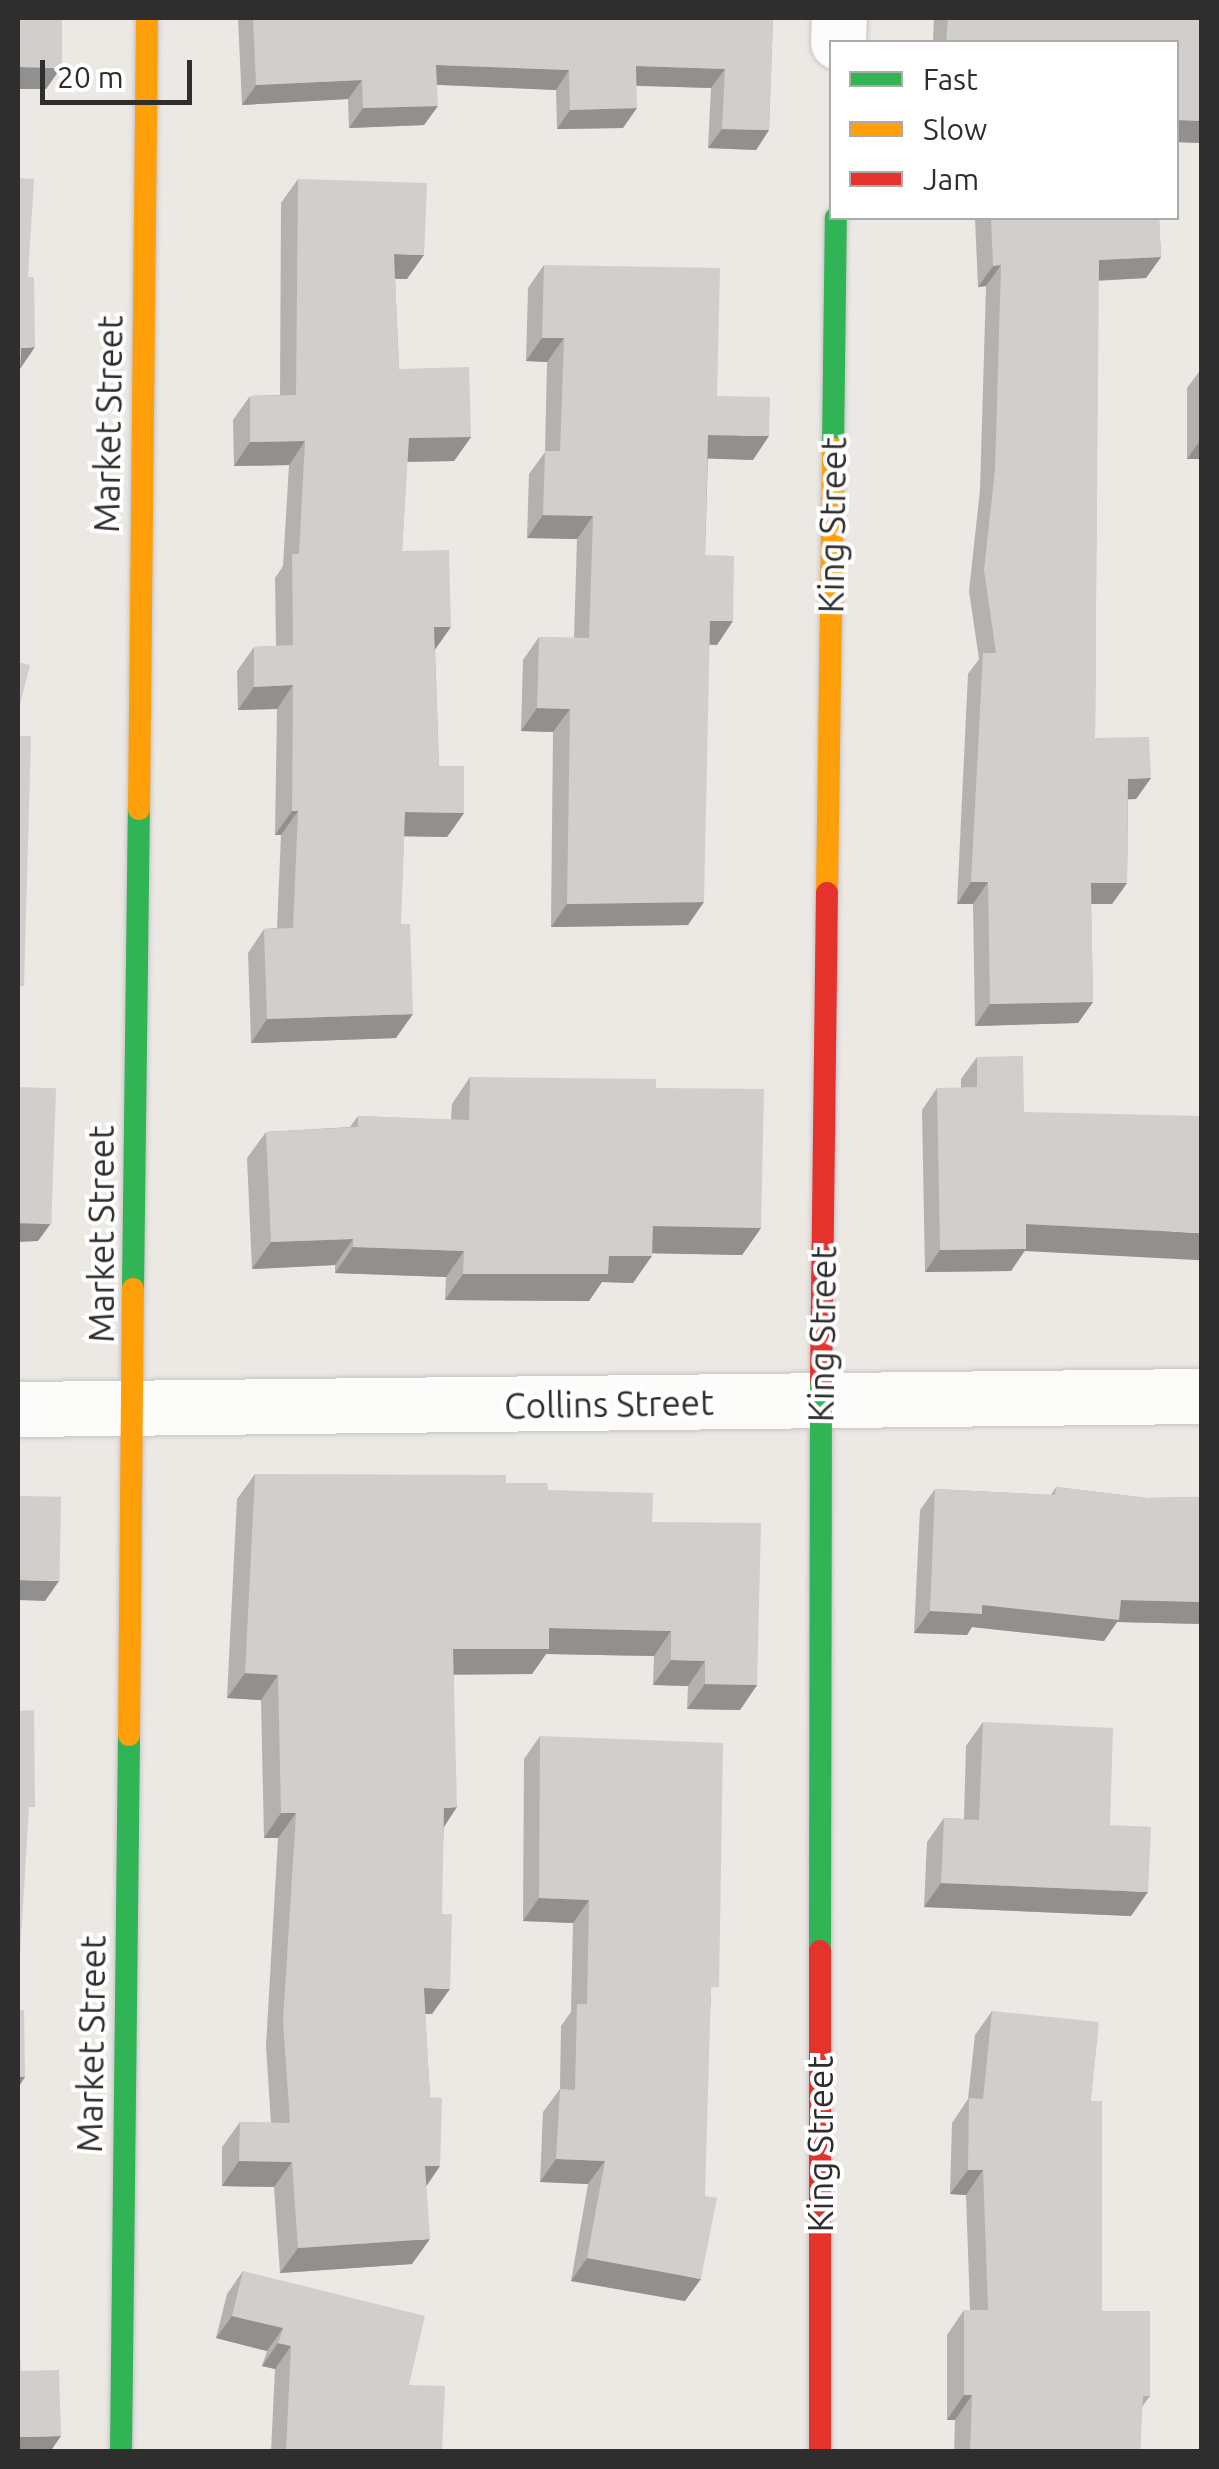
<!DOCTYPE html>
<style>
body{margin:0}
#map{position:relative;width:1219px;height:2469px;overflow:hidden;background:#ece8e4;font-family:Ubuntu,sans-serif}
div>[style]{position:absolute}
.roads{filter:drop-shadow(0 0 2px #c5c4c5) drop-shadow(0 0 2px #c5c4c5)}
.street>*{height:55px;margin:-27.5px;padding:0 27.5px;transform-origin:27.5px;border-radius:27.5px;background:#fcfcfb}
.fast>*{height:22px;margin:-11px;padding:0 11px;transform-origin:11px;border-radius:11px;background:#30b455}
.slow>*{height:22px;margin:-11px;padding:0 11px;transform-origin:11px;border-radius:11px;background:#ff9f0a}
.jam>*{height:22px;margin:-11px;padding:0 11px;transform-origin:11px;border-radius:11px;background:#e5322d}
.wall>*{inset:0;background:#b4b1af}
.shaded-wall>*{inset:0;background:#92908e;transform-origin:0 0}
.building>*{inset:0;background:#d1cecb;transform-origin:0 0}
span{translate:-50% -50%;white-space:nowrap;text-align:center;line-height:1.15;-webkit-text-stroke:8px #fff;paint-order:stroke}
.street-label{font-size:35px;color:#2e2e2e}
.frame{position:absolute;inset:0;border:20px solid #2e2e2e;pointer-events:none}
.legend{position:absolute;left:829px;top:40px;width:350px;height:180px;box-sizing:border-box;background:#fff;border:2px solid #ababab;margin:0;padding:12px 18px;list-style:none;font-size:30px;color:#2e2e2e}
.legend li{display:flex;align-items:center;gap:20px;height:50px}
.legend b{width:50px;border:2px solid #ababab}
.scale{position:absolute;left:40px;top:60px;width:152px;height:45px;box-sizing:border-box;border:5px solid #2e2e2e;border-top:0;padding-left:12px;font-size:30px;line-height:35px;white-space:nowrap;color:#2e2e2e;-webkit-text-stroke:8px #fff;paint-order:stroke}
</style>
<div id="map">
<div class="roads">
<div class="street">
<div style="left:838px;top:42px;width:24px;rotate:-88deg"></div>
<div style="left:18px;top:1409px;width:1184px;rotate:-0.63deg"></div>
</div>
<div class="fast">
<div style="left:833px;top:449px;width:231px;rotate:-89.3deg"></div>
<div style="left:133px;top:1289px;width:480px;rotate:-89.3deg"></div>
<div style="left:820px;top:1951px;width:571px;rotate:-89.9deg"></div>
<div style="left:121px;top:2452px;width:717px;rotate:-89.36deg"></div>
</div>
<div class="slow">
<div style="left:139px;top:809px;width:791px;rotate:-89.42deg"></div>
<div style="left:827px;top:893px;width:444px;rotate:-89.2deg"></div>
<div style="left:129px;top:1735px;width:446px;rotate:-89.5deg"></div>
</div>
<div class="jam">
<div style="left:821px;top:1380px;width:487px;rotate:-89.3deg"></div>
<div style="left:820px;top:2452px;width:501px;rotate:-90deg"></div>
</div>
</div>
<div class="wall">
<div style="clip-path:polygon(238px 18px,773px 18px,769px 130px,756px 150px,708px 148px,711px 88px,636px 86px,623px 128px,557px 129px,556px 90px,437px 85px,424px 125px,349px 128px,348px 99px,242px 105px)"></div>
<div style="clip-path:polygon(934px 18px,1202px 18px,1202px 143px,1176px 142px,1176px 42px,933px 42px)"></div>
<div style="clip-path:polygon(298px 179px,407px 279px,395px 279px,399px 369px,471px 437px,454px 461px,407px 462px,402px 551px,435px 649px,439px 766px,464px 813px,447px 837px,404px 836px,396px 1038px,251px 1043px,248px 953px,264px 929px,277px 928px,281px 835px,275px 835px,277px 709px,238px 710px,237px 671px,254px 647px,276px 646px,275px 578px,283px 566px,289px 465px,234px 466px,233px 420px,250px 396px,280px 395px,281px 203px)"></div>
<div style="clip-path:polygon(975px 218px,1159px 218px,1161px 257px,1146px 278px,1098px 281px,1095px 738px,1151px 778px,1136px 799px,1128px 799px,1127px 883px,1112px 904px,1091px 904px,1093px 1002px,1078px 1023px,975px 1026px,973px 904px,957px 904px,968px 674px,979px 659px,969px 591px,980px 490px,986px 286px,978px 287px)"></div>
<div style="clip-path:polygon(544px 265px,717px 396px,753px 460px,708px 458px,705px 555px,717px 645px,709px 644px,688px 925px,551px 927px,553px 732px,521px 731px,523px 660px,539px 637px,574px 638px,577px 539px,527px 538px,529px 474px,545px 452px,547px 362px,526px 361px,528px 288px)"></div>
<div style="clip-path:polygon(1202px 368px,1202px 459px,1187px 459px,1187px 388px)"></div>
<div style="clip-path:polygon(977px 1057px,1024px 1112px,1202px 1256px,1026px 1247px,1011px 1271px,925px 1272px,922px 1110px,937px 1088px,961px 1088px,961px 1079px)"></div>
<div style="clip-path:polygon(470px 1077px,656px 1088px,761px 1228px,742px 1255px,652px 1253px,633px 1283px,602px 1282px,589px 1301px,445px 1300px,446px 1277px,335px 1273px,335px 1265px,252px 1269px,247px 1158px,266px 1132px,350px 1127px,358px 1116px,451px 1120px,452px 1104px)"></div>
<div style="clip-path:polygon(255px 1474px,506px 1483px,548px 1490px,652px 1522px,757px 1685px,740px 1710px,687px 1709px,688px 1686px,653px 1685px,654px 1656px,546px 1654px,532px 1674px,454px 1674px,432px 2014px,425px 2014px,430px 2097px,440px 2166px,426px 2186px,412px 2264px,280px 2273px,274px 2187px,222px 2186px,222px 2147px,240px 2122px,271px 2123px,266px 2046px,278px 1838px,264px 1838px,261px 1700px,227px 1698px,237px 1499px)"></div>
<div style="clip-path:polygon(1056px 1487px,1147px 1498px,1202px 1497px,1202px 1624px,1117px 1622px,1104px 1641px,972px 1627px,967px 1635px,914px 1633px,920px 1510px,935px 1489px,1051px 1495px)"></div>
<div style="clip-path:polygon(983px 1722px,1110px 1825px,1131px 1916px,924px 1907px,927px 1842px,944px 1818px,964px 1819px,966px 1746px)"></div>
<div style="clip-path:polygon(540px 1736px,711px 1998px,685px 2301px,571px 2281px,588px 2184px,540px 2182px,543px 2112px,560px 2089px,561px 2026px,571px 2012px,573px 1923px,523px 1921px,524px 1759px)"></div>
<div style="clip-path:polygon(992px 2011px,1091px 2101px,1102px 2311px,1150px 2396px,1142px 2407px,1140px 2452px,954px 2452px,955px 2420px,947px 2420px,947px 2335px,964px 2310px,970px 2310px,966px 2195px,950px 2194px,952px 2123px,968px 2099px,975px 2035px)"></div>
<div style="clip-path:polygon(243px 2271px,409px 2385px,442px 2452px,271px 2452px,275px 2369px,262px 2366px,267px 2351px,216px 2338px,227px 2294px)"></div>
</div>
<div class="shaded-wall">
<div style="clip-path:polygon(436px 65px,569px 70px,556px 90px,423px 84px)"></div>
<div style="clip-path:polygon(636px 66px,725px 69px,711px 88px,622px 85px)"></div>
<div style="clip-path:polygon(18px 67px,61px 68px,46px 89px,18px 89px)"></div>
<div style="clip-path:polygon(362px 80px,348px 99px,242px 105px,256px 85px)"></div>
<div style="clip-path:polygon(438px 106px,424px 125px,349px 128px,363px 108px)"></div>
<div style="clip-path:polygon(637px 108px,623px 128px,557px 129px,570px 110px)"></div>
<div style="left:1176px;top:120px;width:26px;height:22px;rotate:2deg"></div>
<div style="clip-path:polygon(722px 129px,769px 130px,756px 150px,708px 148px)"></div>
<div style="clip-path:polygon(394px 254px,424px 255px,407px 279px,378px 278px)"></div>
<div style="clip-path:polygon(1161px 257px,1146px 278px,1084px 281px,1099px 260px)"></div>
<div style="clip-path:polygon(1001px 265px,986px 286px,978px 287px,993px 266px)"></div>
<div style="clip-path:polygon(542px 338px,564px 338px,547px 362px,526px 361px)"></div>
<div style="clip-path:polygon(35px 347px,20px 369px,21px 348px)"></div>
<div style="clip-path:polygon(708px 435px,769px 436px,753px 460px,692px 458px)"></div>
<div style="clip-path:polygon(471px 437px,454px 461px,392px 462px,409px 438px)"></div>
<div style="clip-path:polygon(1202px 438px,1202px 459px,1187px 459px)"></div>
<div style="clip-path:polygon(305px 441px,289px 465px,234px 466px,250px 442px)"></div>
<div style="clip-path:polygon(543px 515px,593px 516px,577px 539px,527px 538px)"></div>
<div style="clip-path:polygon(710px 621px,733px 621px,717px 645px,693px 644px)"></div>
<div style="clip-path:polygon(434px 627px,451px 627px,434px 651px)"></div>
<div style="clip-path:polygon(293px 685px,277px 709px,238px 710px,254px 687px)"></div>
<div style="clip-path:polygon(537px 708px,570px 709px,553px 732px,521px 731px)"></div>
<div style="clip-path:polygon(1151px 778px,1136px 799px,1113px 800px,1128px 779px)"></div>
<div style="clip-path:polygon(292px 811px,298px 811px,281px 835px,275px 835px)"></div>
<div style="clip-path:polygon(405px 812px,464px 813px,447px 837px,388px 836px)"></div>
<div style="clip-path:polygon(971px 882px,988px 882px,973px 904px,957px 904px)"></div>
<div style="clip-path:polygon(1091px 883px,1127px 883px,1112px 904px,1076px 904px)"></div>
<div style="clip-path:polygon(704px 902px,688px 925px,551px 927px,567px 904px)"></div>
<div style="clip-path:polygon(1093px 1002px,1078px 1023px,975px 1026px,990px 1004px)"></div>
<div style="clip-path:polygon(413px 1014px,396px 1038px,251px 1043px,267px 1019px)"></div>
<div style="clip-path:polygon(52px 1222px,38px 1241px,18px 1242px,18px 1223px)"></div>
<div style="left:1026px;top:1224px;width:176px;height:27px;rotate:3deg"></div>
<div style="clip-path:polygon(653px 1226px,761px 1228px,742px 1255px,634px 1253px)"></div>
<div style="clip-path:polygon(353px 1239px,335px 1265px,252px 1269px,271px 1242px)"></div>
<div style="clip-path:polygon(353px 1247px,464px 1251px,446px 1277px,335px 1273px)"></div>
<div style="clip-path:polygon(1026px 1249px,1011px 1271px,925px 1272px,940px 1250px)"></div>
<div style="clip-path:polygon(609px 1256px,652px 1256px,633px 1283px,602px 1282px,589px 1301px,445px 1300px,463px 1274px)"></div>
<div style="clip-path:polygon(18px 1580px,59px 1581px,45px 1601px,18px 1600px)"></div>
<div style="clip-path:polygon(1121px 1600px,1202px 1602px,1202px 1624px,1117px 1622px,1104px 1641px,972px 1627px,967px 1635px,914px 1633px,930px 1611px,982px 1605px)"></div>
<div style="clip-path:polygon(549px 1628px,671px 1631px,654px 1656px,546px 1654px,532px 1674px,436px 1675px,453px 1649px)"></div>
<div style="clip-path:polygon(671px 1660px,705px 1661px,688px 1686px,653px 1685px)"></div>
<div style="clip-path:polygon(245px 1673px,278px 1675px,261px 1700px,227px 1698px)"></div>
<div style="clip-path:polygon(705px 1684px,757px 1685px,740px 1710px,687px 1709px)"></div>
<div style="clip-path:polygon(457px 1807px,440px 1833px,444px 1808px)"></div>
<div style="clip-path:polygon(281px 1813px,296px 1813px,278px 1838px,264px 1838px)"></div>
<div style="clip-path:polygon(941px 1883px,1148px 1892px,1131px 1916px,924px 1907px)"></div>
<div style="clip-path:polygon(539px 1898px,589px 1900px,573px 1923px,523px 1921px)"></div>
<div style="clip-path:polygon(424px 1988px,450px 1989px,432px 2014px,406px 2013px)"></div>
<div style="clip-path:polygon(18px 2077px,25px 2077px,18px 2088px)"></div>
<div style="clip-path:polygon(556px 2159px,605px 2161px,588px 2184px,540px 2182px)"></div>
<div style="clip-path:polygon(239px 2161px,292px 2162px,274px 2187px,222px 2186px)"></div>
<div style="clip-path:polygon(425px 2166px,440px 2166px,423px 2191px)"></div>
<div style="clip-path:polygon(968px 2170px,983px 2170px,966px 2195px,950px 2194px)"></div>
<div style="clip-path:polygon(430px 2239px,412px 2264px,280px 2273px,298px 2248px)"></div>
<div style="clip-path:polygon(587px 2258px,701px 2279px,685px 2301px,571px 2281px)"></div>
<div style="clip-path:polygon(232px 2316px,283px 2328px,267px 2351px,216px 2338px)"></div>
<div style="clip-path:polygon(278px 2343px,291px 2346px,275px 2369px,262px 2366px)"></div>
<div style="clip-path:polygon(964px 2395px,972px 2395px,955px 2420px,947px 2420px)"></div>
<div style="clip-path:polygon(61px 2436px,50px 2452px,18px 2452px,18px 2437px)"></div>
</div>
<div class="building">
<div style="left:18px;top:18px;width:44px;height:49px"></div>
<div style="clip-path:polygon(253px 18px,773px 18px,769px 130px,722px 129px,725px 69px,636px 66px,637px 108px,570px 110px,569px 70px,436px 65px,438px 106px,363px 108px,362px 80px,256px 85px)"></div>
<div style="clip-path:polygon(948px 18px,1202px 18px,1202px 121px,1176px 120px,1176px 42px,946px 42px)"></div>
<div style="clip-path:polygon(18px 178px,34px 179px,28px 277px,34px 277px,35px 347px,21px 348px,18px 393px)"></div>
<div style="clip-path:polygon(298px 179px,427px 183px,424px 255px,394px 254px,399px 369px,469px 367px,471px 437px,409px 438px,402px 551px,449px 550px,451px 627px,434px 627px,439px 766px,464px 766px,464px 813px,405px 812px,401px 924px,410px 924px,413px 1014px,267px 1019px,264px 929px,293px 928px,298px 811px,292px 811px,293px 685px,254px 687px,254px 647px,293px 645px,292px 554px,299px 554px,305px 441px,250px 442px,250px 396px,296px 395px)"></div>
<div style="clip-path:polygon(991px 218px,1159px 218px,1161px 257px,1099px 260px,1095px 738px,1149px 737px,1151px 778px,1128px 779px,1127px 883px,1091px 883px,1093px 1002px,990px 1004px,988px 882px,971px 882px,983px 653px,996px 653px,984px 570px,995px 469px,1001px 265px,993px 266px)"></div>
<div style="clip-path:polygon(544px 265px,720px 268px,717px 396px,770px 397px,769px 436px,708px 435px,705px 555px,734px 556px,733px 621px,710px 621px,704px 902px,567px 904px,570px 709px,537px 708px,539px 637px,589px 638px,593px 516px,543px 515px,545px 451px,560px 451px,564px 338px,542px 338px)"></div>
<div style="clip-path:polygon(18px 662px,30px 665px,18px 713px)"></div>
<div style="clip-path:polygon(18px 736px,31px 736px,24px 986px,18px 986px)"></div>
<div style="clip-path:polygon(1023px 1056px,1024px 1112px,1202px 1116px,1202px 1233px,1026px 1224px,1026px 1249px,940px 1250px,937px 1088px,977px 1087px,977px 1057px)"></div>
<div style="clip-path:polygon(470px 1077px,656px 1079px,656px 1088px,764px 1089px,761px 1228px,653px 1226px,652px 1256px,609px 1256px,608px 1274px,463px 1274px,464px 1251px,353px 1247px,353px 1239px,271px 1242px,266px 1132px,358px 1127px,358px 1116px,469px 1120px)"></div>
<div style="left:18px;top:1087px;width:38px;height:136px;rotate:2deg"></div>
<div style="clip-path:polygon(255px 1474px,506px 1475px,506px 1483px,547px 1483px,548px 1490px,653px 1493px,652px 1522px,761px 1523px,757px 1685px,705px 1684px,705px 1661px,671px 1660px,671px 1631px,549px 1628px,549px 1649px,453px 1649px,457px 1807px,444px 1808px,442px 1914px,452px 1914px,450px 1989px,424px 1988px,430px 2097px,442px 2098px,440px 2166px,425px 2166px,430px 2239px,298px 2248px,292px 2162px,239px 2161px,240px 2122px,290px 2123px,283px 2021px,296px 1813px,281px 1813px,278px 1675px,245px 1673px)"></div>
<div style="clip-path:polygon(1056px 1487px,1147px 1498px,1202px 1497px,1202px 1602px,1121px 1600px,1119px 1620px,982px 1605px,982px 1614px,930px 1611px,935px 1489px,1055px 1495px)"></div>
<div style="left:18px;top:1496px;width:43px;height:84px;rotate:1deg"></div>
<div style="clip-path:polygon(34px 1710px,35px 1807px,29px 1807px,18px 1988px,18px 1711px)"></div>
<div style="clip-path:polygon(983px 1722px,1113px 1728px,1110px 1825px,1151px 1827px,1148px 1892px,941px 1883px,944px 1818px,979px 1820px)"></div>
<div style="clip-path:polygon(540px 1736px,723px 1743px,719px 1987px,711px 1987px,705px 2196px,717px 2198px,701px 2279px,587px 2258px,605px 2161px,556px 2159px,560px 2089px,575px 2090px,577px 2004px,587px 2004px,589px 1900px,539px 1898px)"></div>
<div style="clip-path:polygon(18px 2010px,24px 2010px,25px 2077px,18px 2077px)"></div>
<div style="clip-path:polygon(992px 2011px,1099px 2022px,1091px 2101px,1102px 2101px,1102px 2311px,1150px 2311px,1150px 2396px,1143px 2396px,1140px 2452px,970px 2452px,972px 2395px,964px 2395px,964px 2310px,988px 2310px,983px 2170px,968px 2170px,969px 2098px,983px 2099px)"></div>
<div style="clip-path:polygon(243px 2271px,425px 2316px,409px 2385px,445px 2386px,442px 2452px,286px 2451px,291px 2346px,278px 2343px,283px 2328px,232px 2316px)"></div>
<div style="clip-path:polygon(18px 2328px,21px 2371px,59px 2370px,61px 2436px,18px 2437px,18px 2452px)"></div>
</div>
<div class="street-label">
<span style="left:108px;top:424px;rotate:-89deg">Market Street</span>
<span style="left:832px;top:525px;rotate:-89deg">King Street</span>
<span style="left:101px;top:1234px;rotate:-90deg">Market Street</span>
<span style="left:822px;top:1334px;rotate:-89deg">King Street</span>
<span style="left:609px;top:1404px;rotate:-1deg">Collins Street</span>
<span style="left:91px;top:2044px;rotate:-89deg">Market Street</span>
<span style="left:820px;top:2144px;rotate:-90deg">King Street</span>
</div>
<div class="frame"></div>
<ul class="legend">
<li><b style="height:12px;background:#30b455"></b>Fast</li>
<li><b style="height:12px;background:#ff9f0a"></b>Slow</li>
<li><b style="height:12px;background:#e5322d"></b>Jam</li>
</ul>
<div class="scale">20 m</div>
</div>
